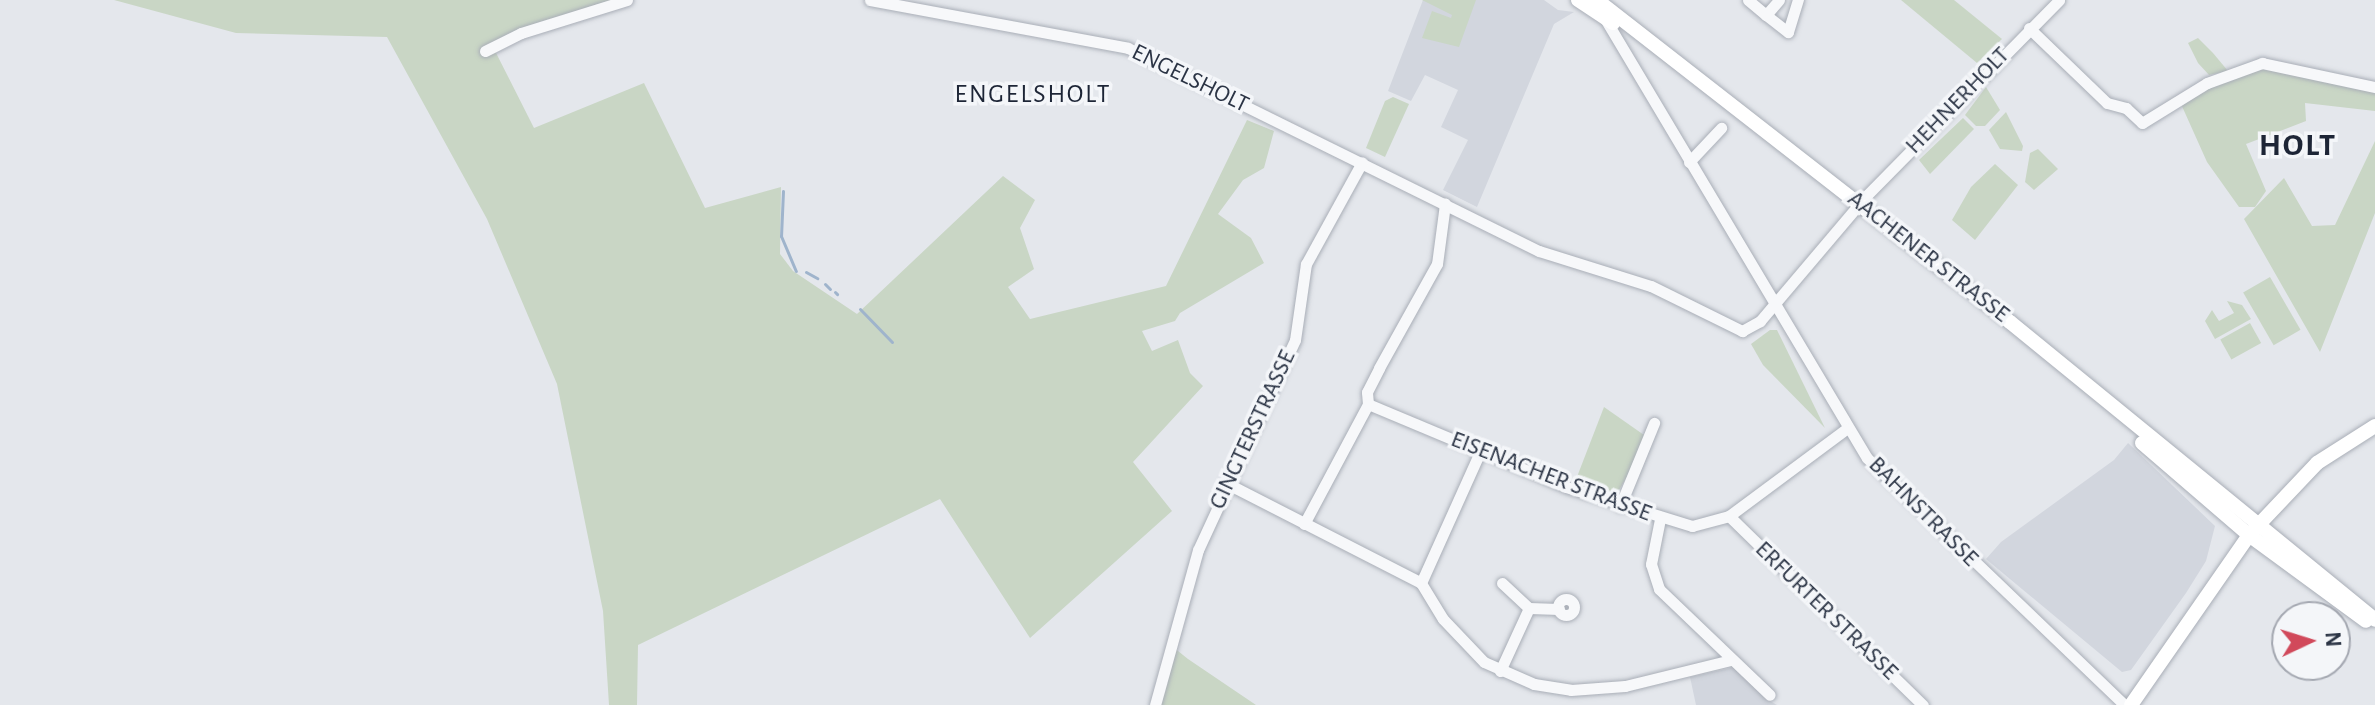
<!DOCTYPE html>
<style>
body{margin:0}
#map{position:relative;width:2375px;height:705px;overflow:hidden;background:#e4e7ec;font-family:"Alegreya Sans",sans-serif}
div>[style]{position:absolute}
.built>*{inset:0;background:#d2d6de}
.green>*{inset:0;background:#c9d6c5;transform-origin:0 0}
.stream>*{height:3px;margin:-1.5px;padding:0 1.5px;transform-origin:1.5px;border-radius:1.5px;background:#9fb4cc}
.roads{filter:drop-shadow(0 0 2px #a9aeb7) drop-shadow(0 0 2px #a9aeb7)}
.minor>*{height:11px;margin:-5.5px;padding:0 5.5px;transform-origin:5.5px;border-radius:5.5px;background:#f7f8fa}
.minor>.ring{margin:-5.5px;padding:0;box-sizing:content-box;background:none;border:11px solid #f7f8fa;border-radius:50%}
.major>*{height:14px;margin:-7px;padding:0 7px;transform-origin:7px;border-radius:7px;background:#fff}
span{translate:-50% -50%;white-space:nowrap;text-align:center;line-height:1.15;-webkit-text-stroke:7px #f4f6f9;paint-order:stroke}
.street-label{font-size:24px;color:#2b3445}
.neighbourhood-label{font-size:26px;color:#1d2536;letter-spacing:2px}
.district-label{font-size:32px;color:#1d2536;font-weight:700;letter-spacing:2px}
.north{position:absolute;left:2271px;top:601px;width:80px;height:80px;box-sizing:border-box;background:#f4f6f9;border:2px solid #a4a8b1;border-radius:50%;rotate:86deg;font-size:22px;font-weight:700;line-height:32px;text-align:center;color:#2b3445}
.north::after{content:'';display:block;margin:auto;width:28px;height:36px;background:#d1495b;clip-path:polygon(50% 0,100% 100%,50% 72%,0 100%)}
</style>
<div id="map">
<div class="built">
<div style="clip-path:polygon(1423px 0,1544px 0,1558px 10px,1574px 12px,1554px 24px,1477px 207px,1443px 190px,1468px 140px,1441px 127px,1458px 90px,1425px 75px,1411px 101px,1388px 91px)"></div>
<div style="clip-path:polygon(2128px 443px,2215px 526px,2206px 561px,2186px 593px,2131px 670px,2122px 672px,1986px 559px,2001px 542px,2114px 460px)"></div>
<div style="clip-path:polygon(1735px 667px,1765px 698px,1777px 705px,1696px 705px,1690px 677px)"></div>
</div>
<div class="green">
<div style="clip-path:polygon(114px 0,615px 0,492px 45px,534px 128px,644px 83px,705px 208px,781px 187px,780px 254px,793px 271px,857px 314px,1003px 176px,1035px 200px,1020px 228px,1034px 269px,1008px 287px,1030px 319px,1166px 286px,1247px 120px,1274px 131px,1264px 168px,1243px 180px,1218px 214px,1251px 238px,1264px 263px,1180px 313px,1175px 321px,1142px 331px,1152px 351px,1178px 340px,1190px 373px,1203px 386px,1133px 462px,1172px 511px,1030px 638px,940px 499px,638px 645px,637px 705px,609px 705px,603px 611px,557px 384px,487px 219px,387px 37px,236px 33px)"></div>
<div style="clip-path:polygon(1422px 0,1476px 0,1459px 47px,1422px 38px,1432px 11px,1451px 18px,1452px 15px)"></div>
<div style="clip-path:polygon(1901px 0,1954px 0,2002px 39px,1977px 63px)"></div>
<div style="clip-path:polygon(2198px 38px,2213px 53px,2228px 71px,2209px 75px,2198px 63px,2188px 43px)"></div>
<div style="clip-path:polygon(2262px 67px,2375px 90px,2375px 111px,2305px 103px,2306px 121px,2246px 144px,2266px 191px,2255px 207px,2239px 207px,2207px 162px,2181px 104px,2210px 85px)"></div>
<div style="clip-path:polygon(1986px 87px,2000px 110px,1985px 126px,1976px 126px,1965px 115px)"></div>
<div style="clip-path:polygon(1393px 97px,1409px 104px,1385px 157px,1366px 148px,1385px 101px)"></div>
<div style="clip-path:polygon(2006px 112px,2023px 146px,2022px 151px,2000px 149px,1989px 130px)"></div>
<div style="clip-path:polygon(1963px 118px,1974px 129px,1930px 174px,1919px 160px)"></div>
<div style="clip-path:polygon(2375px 141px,2375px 213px,2320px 352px,2244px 219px,2284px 178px,2312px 226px,2335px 225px)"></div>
<div style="clip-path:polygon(2038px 149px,2058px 169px,2034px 190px,2025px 182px,2030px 153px)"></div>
<div style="clip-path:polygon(1995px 164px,2018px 185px,1975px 240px,1952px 220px,1971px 187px)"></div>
<div style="left:2270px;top:277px;width:61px;height:31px;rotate:60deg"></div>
<div style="clip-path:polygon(2227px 301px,2242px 305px,2251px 319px,2215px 339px,2205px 321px,2212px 310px,2219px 321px,2234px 313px)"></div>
<div style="left:2250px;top:323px;width:23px;height:34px;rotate:61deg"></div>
<div style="clip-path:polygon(1770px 330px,1777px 330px,1825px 428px,1763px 365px,1751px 344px)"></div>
<div style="clip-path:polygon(1604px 407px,1644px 435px,1647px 442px,1615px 497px,1575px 482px)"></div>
<div style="clip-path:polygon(1173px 647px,1188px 659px,1256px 705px,1160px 705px)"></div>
</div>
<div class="stream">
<div style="left:783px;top:191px;width:45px;rotate:92.5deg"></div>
<div style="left:781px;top:236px;width:38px;rotate:67deg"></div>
<div style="left:806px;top:272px;width:13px;rotate:29deg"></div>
<div style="left:825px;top:284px;width:7px;rotate:45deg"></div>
<div style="left:835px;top:292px;width:3px;rotate:45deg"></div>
<div style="left:860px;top:309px;width:46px;rotate:45.9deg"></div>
</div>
<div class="roads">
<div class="minor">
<div style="left:870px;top:0;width:262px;rotate:10.5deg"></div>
<div style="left:1128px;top:48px;width:458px;rotate:26.3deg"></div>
<div style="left:1539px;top:251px;width:117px;rotate:17.4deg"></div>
<div style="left:1651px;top:286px;width:102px;rotate:26.3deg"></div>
<div style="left:1742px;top:331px;width:21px;rotate:-29deg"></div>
<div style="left:1760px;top:321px;width:164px;rotate:-49.7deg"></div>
<div style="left:1866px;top:196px;width:275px;rotate:-45.4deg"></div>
<div style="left:1748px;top:0;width:23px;rotate:40deg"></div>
<div style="left:1779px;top:0;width:20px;rotate:131deg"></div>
<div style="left:1766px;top:15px;width:28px;rotate:38deg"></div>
<div style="left:1788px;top:32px;width:34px;rotate:-73deg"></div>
<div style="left:1604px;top:17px;width:513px;rotate:59.19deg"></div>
<div style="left:1867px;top:458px;width:357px;rotate:43.8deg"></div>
<div style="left:2029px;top:28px;width:108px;rotate:43.9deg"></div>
<div style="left:2107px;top:103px;width:20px;rotate:15deg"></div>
<div style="left:2126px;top:108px;width:22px;rotate:43deg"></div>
<div style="left:2142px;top:123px;width:76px;rotate:-31.6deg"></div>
<div style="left:2207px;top:83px;width:59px;rotate:-20deg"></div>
<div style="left:2262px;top:63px;width:116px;rotate:12deg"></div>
<div style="left:485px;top:51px;width:40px;rotate:-26.6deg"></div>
<div style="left:521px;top:33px;width:111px;rotate:-17.3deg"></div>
<div style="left:1689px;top:162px;width:47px;rotate:-46.7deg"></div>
<div style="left:1368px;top:404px;width:12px;rotate:-95deg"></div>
<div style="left:1367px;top:392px;width:27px;rotate:-63deg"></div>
<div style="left:1379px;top:368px;width:119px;rotate:-60.9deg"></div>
<div style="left:1437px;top:264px;width:61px;rotate:-82.4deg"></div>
<div style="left:1226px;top:483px;width:219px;rotate:27.1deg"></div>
<div style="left:1421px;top:583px;width:141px;rotate:-65.8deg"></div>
<div style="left:1620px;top:506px;width:90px;rotate:-67.7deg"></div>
<div style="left:1729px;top:516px;width:271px;rotate:44.3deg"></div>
<div style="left:1660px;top:519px;width:46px;rotate:101.3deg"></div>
<div style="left:1651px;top:564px;width:26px;rotate:72deg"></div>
<div style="left:1659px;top:589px;width:153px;rotate:43.7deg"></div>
<div style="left:1304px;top:524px;width:136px;rotate:-61.9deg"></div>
<div style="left:1368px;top:404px;width:215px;rotate:22.7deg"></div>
<div style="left:1566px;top:487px;width:132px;rotate:17.2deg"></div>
<div style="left:1692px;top:526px;width:38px;rotate:-15deg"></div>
<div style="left:1729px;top:516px;width:146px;rotate:-36.6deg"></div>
<div style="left:1421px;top:583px;width:42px;rotate:58.6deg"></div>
<div style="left:1443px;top:619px;width:59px;rotate:46.4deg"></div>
<div style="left:1484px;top:662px;width:55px;rotate:23.7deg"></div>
<div style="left:1534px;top:684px;width:37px;rotate:9deg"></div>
<div style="left:1571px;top:690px;width:54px;rotate:-4.2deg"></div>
<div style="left:1625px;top:686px;width:109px;rotate:-13.8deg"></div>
<div style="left:1502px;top:583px;width:37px;rotate:43deg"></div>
<div class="ring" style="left:1558px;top:599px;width:5px;height:5px"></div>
<div style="left:1500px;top:671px;width:69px;rotate:-65.3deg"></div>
<div style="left:1529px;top:608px;width:30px;rotate:2deg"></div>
<div style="left:1155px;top:705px;width:161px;rotate:-74.5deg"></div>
<div style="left:1198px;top:550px;width:231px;rotate:-65.2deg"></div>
<div style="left:1295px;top:340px;width:77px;rotate:-81.8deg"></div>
<div style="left:1306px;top:264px;width:116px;rotate:-61.2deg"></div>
</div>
<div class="major">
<div style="left:1578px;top:0;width:42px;rotate:33.3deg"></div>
<div style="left:1597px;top:0;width:524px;rotate:37.94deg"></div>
<div style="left:2010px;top:322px;width:471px;rotate:39.2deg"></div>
<div style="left:2142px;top:443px;width:141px;rotate:40.7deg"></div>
<div style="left:2249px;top:535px;width:145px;rotate:36.3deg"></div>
<div style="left:2131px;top:705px;width:207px;rotate:-55.2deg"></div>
<div style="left:2249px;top:535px;width:99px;rotate:-46.6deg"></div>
<div style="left:2317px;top:463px;width:69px;rotate:-32.5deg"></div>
</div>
</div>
<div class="street-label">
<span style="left:1190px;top:79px;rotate:26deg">ENGELSHOLT</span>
<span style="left:1958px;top:101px;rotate:-46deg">HEHNERHOLT</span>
<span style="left:1928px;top:257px;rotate:38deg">AACHENER STRASSE</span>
<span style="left:1253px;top:430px;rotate:-65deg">GINGTERSTRASSE</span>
<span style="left:1551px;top:477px;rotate:21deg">EISENACHER STRASSE</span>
<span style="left:1923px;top:512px;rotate:45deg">BAHNSTRASSE</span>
<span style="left:1826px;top:611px;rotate:44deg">ERFURTER STRASSE</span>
</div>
<div class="neighbourhood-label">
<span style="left:1033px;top:95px">ENGELSHOLT</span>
</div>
<div class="district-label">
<span style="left:2298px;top:145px">HOLT</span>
</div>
<div class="north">N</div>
</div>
